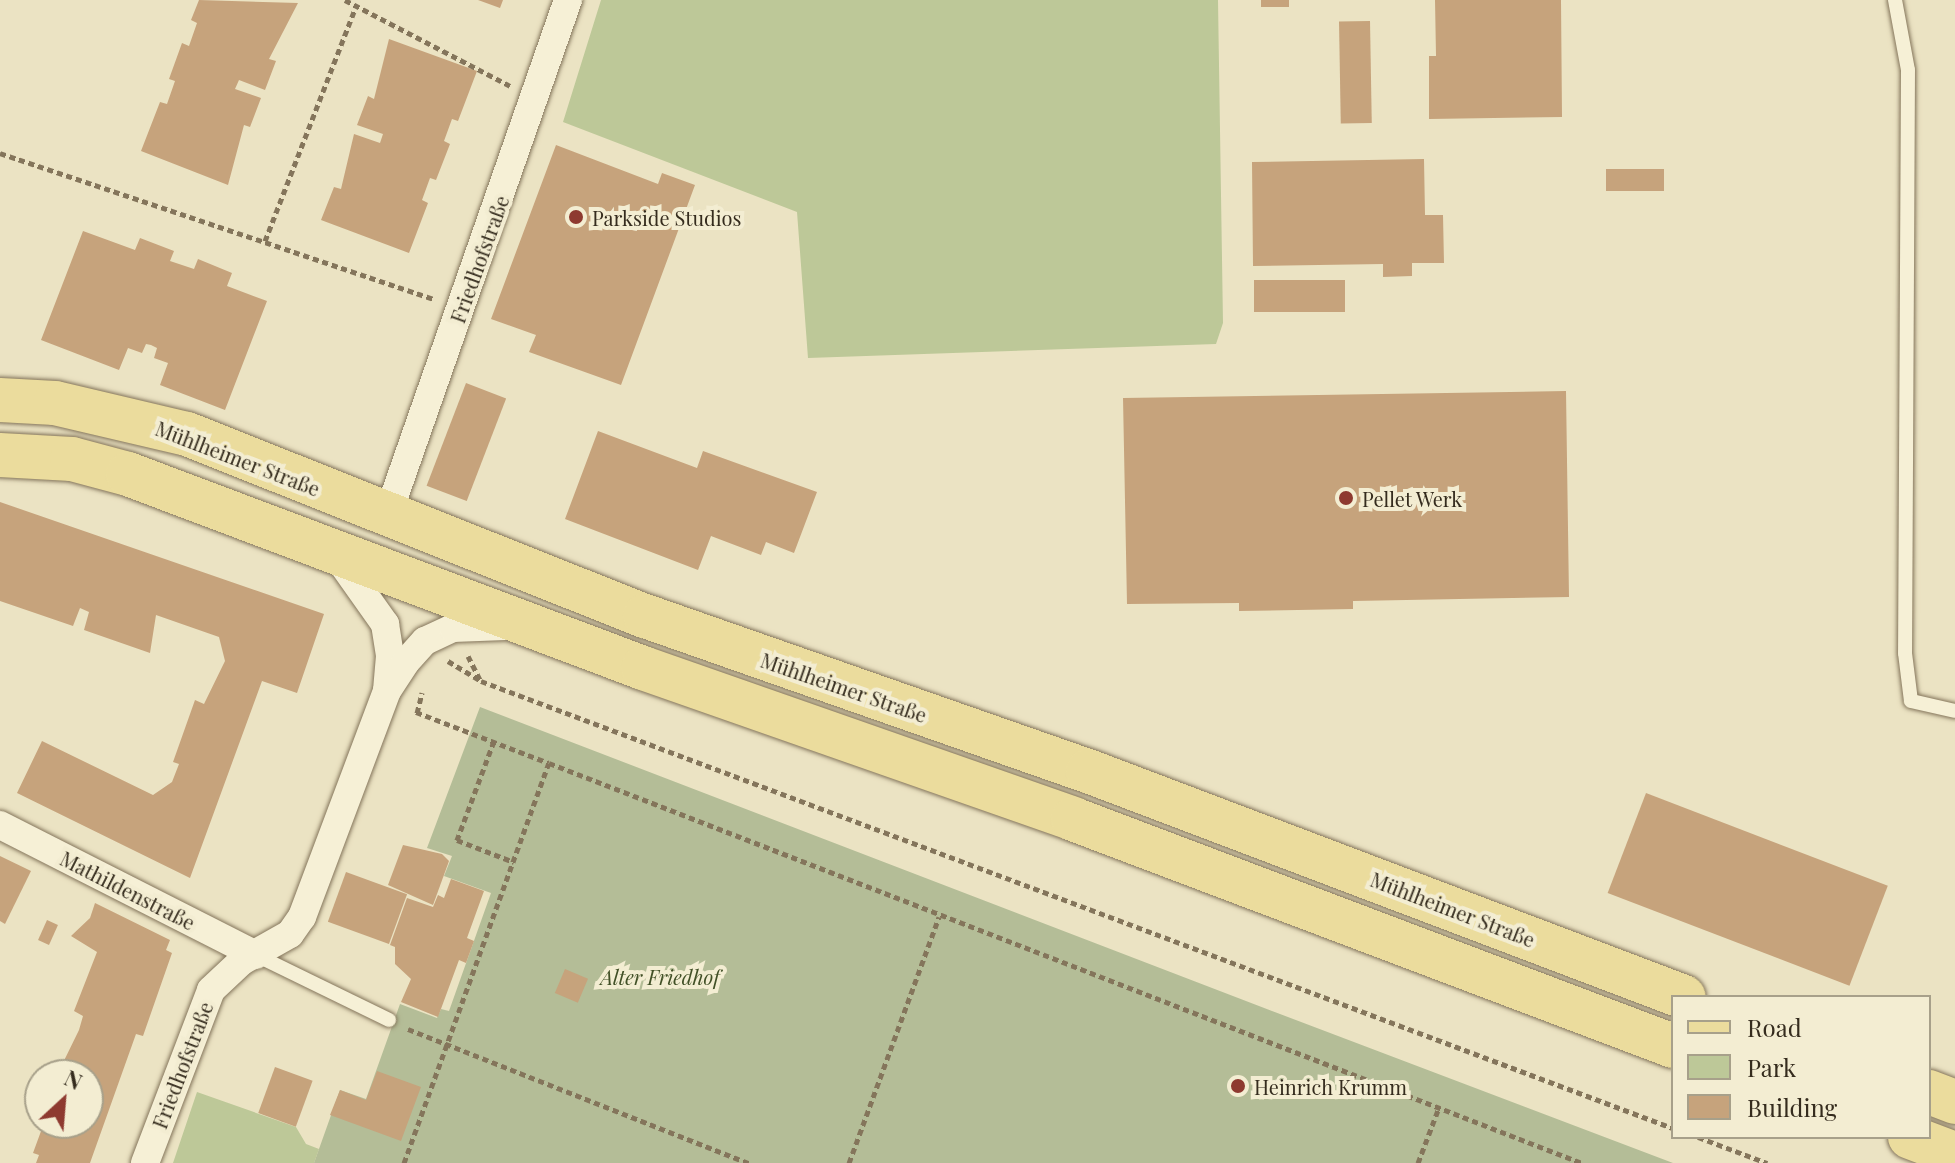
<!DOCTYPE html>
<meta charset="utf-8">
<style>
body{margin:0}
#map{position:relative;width:1955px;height:1163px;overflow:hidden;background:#ebe3c3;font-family:"Playfair Display",serif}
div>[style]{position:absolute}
.green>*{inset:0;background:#bdc898}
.cemetery>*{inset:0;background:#b4bd97}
.building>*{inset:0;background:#c6a37c;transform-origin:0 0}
.round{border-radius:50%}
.path>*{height:5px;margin-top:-2.5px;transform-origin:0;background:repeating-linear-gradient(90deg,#84755b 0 6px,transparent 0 10px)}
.roads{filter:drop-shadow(0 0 2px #84755b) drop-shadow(0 0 2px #84755b)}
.lane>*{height:14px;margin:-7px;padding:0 7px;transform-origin:7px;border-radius:7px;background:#f6f0d6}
.street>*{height:28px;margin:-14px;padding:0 14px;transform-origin:14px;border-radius:14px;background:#f6f0d6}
.primary>*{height:44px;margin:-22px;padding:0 22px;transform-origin:22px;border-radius:22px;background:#ebdc9d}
.dots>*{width:22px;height:22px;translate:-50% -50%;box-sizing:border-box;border:4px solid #f3edd2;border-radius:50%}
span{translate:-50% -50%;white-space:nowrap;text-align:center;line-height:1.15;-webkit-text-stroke:8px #f3edd2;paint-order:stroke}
.poi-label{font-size:20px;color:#352c1e}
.left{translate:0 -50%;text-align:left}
.street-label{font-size:20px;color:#352c1e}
.park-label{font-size:20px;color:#415026;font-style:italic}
.legend{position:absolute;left:1671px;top:995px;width:260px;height:144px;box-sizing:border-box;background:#f3edd2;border:2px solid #a7a08a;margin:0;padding:10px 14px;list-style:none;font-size:24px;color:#352c1e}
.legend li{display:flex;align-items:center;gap:16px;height:40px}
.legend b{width:40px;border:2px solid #a7a08a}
.north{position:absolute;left:24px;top:1059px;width:80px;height:80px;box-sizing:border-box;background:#f3edd2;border:2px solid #a7a08a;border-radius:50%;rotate:26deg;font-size:22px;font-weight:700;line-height:32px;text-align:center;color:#352c1e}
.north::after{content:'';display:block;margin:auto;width:28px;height:36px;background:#8e3a30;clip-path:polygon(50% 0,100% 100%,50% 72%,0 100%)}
</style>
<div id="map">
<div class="green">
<div style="clip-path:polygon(601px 0,1218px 0,1223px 323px,1216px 344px,808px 358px,797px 212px,563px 122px)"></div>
<div style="clip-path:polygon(197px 1092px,296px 1127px,306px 1144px,319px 1149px,314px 1163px,173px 1163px)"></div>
</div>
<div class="cemetery">
<div style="clip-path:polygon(480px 707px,1280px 1014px,1673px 1163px,314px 1163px,340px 1090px,366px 1099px,400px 1004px,437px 1018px,441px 1009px,449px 1011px,491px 893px,444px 876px,452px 856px,427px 848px)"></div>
</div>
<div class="building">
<div style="clip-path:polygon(199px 0,298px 3px,269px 59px,276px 61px,265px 90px,239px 80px,235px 89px,261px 98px,250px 127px,244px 125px,228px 185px,141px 151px,160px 102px,167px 104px,175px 81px,169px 79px,182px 43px,189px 46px,197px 23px,191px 20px)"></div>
<div style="clip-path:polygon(478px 0,503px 0,500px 8px)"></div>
<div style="left:1261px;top:0;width:28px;height:7px"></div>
<div style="clip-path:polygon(1435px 0,1561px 0,1562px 117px,1429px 119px,1429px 56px,1436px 56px)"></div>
<div style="left:1370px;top:21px;width:102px;height:31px;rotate:89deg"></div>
<div style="clip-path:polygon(389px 39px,477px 71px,458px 121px,452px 119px,444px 141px,450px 144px,436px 180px,430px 178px,422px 200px,428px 203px,409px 253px,321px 220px,334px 187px,341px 189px,354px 134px,380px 143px,383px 134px,357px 125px,368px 96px,374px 99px)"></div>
<div style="clip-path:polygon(556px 145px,658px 184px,662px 173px,695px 185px,621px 385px,529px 352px,536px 335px,491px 319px)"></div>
<div style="clip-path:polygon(1424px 159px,1425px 215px,1443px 215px,1444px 263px,1412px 263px,1412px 276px,1383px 277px,1383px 264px,1253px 266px,1252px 162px)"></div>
<div style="left:1664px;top:169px;width:22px;height:58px;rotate:90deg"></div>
<div style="clip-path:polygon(83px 231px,135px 250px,140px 238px,174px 251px,170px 261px,194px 269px,198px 259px,232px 273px,227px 286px,267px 301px,225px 410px,160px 385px,168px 363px,154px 358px,157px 348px,151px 345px,146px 344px,142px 353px,128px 348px,119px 370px,41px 340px)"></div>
<div style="left:1345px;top:280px;width:32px;height:91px;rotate:90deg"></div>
<div style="left:466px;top:383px;width:43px;height:110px;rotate:21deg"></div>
<div style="clip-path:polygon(1566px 391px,1569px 597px,1353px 601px,1353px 609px,1239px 611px,1239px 603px,1127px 604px,1123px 398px)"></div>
<div style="clip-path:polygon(598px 431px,697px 468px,703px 451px,817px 492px,794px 553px,766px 542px,761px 555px,711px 536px,698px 570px,565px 519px)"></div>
<div style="clip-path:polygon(0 502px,324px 614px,297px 693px,262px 681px,190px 878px,17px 793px,42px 741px,153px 795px,172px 782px,179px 764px,173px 762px,195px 700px,204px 704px,225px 661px,219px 637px,156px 615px,150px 653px,84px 630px,89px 612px,80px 608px,73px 626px,0 601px)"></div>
<div style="left:1646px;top:793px;width:259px;height:107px;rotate:21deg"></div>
<div style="clip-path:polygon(403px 845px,442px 854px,449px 861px,433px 905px,388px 885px)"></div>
<div style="clip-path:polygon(0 856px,31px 871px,5px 924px,0 921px)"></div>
<div style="left:346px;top:872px;width:65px;height:53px;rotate:20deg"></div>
<div style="clip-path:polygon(451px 879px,484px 891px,467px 938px,474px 941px,466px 963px,459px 960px,438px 1017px,401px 1002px,411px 979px,395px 964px,395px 947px,390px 945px,407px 898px,433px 907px,438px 895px,444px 898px)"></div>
<div style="clip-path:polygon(95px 903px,170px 940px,166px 950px,172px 953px,143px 1036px,136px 1034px,90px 1163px,36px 1163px,39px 1155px,33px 1153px,44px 1123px,88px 1123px,88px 1075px,57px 1075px,79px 1030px,83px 1016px,74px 1011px,97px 952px,71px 936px,90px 918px)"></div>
<div style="left:47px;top:920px;width:12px;height:22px;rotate:24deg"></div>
<div style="left:565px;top:969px;width:25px;height:26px;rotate:23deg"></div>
<div style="left:275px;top:1067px;width:40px;height:49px;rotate:20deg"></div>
<div style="clip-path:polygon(377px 1071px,421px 1087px,401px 1141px,330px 1115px,340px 1090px,366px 1100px)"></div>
<div class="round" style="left:1228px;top:1076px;width:20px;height:20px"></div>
</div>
<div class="path">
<div style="left:345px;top:0;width:186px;rotate:27.5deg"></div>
<div style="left:0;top:153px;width:458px;rotate:18.6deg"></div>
<div style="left:265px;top:241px;width:254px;rotate:-68.8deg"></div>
<div style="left:468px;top:656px;width:27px;rotate:63deg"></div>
<div style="left:448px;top:661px;width:39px;rotate:31deg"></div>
<div style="left:481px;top:681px;width:1273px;rotate:20.56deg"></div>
<div style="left:416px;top:712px;width:142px;rotate:21deg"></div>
<div style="left:417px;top:713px;width:21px;rotate:-76deg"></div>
<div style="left:494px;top:741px;width:106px;rotate:110.5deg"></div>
<div style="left:457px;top:840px;width:61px;rotate:21.1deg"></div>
<div style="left:408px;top:1029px;width:366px;rotate:21.5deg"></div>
<div style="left:1698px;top:1137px;width:74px;rotate:20.6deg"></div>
<div style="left:404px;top:1163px;width:425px;rotate:-70.1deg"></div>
<div style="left:549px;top:763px;width:1108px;rotate:21.17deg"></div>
<div style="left:849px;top:1163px;width:262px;rotate:-69.9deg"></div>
<div style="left:1418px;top:1163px;width:57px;rotate:-69.3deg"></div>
</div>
<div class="roads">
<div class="lane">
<div style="left:1895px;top:0;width:71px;rotate:79.5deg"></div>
<div style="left:1908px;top:70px;width:583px;rotate:90.29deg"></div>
<div style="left:1905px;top:653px;width:48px;rotate:82.9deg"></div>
<div style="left:1911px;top:701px;width:45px;rotate:12.8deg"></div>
<div style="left:256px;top:955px;width:148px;rotate:26deg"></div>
</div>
<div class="street">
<div style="left:387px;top:517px;width:548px;rotate:-70.71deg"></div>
<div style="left:336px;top:555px;width:85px;rotate:54.6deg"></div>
<div style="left:385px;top:624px;width:32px;rotate:81deg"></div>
<div style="left:390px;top:656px;width:33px;rotate:95deg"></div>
<div style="left:0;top:825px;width:287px;rotate:26.9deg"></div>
<div style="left:145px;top:1163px;width:185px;rotate:-69.1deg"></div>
<div style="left:211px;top:990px;width:42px;rotate:-43.1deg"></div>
<div style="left:242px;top:961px;width:55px;rotate:-29.4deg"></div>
<div style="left:290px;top:934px;width:21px;rotate:-55deg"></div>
<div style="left:302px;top:917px;width:241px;rotate:-69.4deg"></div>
<div style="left:387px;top:691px;width:33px;rotate:-57deg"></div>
<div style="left:405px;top:663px;width:30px;rotate:-48deg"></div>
<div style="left:425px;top:641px;width:31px;rotate:-25deg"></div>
<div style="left:453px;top:628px;width:52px;rotate:-2.2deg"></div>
</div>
<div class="primary">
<div style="left:0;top:400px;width:55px;rotate:3.1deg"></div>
<div style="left:55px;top:403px;width:136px;rotate:13.2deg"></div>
<div style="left:187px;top:434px;width:493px;rotate:21.7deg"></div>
<div style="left:645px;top:616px;width:469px;rotate:19.3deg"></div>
<div style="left:1088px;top:771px;width:637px;rotate:20.77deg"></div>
<div style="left:0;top:455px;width:72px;rotate:3.2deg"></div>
<div style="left:72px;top:459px;width:58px;rotate:15deg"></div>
<div style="left:128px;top:474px;width:550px;rotate:20.64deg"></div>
<div style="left:643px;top:668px;width:456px;rotate:19.3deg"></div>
<div style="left:1073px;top:819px;width:642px;rotate:20.72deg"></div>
<div style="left:1929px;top:1092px;width:28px;rotate:21deg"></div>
<div style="left:1910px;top:1137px;width:48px;rotate:20.7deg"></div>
</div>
</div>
<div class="dots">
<div style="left:576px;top:217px;background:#8e3a30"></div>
<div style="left:1346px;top:498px;background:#8e3a30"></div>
<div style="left:1238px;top:1086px;background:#8e3a30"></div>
</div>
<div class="poi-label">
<span class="left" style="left:592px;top:217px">Parkside Studios</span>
<span class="left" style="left:1362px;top:498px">Pellet Werk</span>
<span class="left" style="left:1254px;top:1086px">Heinrich Krumm</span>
</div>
<div class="street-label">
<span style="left:479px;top:259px;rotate:-70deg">Friedhofstraße</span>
<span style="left:238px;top:458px;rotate:21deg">Mühlheimer Straße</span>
<span style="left:844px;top:687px;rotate:19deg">Mühlheimer Straße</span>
<span style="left:128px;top:890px;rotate:27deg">Mathildenstraße</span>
<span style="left:1453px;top:909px;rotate:21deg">Mühlheimer Straße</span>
<span style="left:182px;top:1065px;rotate:-69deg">Friedhofstraße</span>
</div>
<div class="park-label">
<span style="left:660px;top:976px">Alter Friedhof</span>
</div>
<ul class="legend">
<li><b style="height:10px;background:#ebdc9d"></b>Road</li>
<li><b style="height:22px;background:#bdc898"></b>Park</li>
<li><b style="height:22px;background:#c6a37c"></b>Building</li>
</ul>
<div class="north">N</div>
</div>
